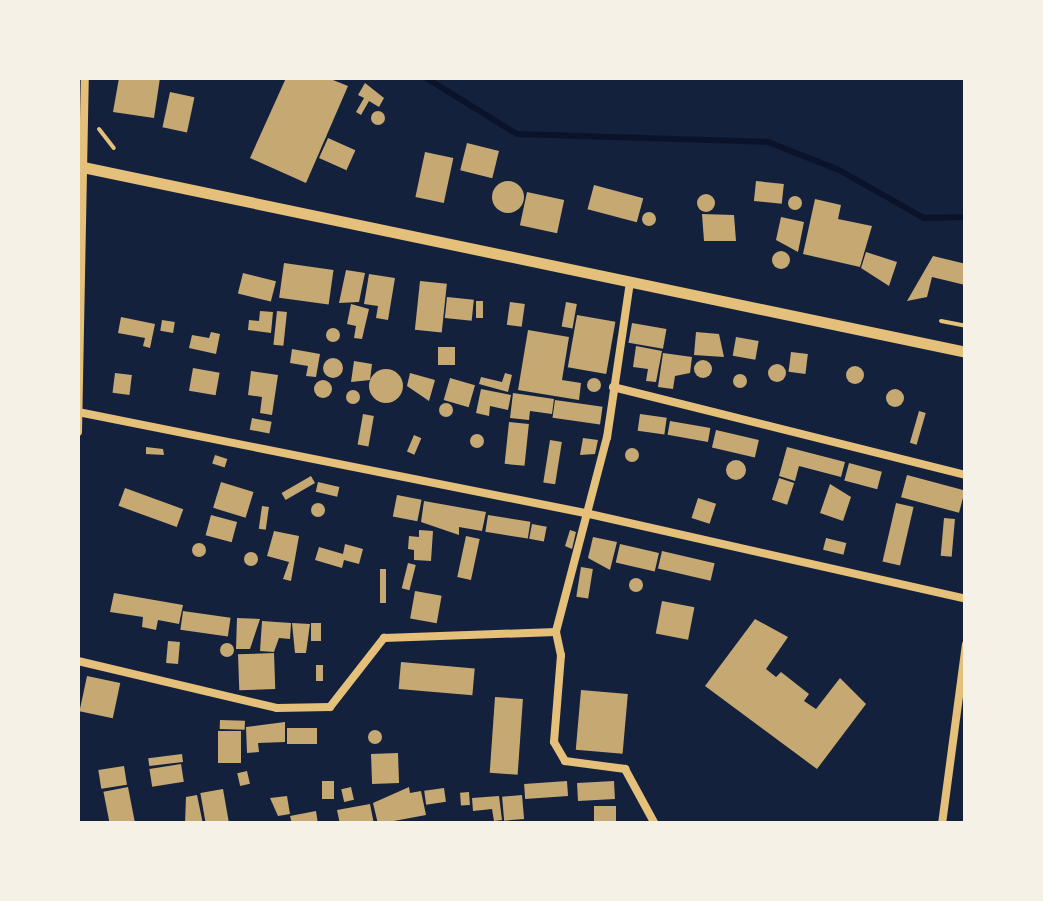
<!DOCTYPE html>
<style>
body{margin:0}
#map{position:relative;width:1043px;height:901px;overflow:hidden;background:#14213d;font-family:"Golos Text",sans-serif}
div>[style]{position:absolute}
.stream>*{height:6px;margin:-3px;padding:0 3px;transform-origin:3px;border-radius:3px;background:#0b132b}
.building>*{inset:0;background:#c6a872;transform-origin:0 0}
.round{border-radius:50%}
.path>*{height:4px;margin:-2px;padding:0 2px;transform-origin:2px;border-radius:2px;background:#e5c07b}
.minor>*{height:8px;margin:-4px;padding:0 4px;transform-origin:4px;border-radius:4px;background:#e5c07b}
.secondary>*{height:11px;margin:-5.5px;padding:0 5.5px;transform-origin:5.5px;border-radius:5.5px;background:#e5c07b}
span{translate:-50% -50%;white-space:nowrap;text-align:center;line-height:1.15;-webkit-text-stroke:9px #f6f1e7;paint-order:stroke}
.frame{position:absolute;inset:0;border:80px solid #f6f1e7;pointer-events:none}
</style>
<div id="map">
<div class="stream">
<div style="left:426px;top:78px;width:107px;rotate:31.6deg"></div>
<div style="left:517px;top:134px;width:251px;rotate:1.8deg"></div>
<div style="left:768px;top:142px;width:76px;rotate:21.5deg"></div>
<div style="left:839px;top:170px;width:98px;rotate:29.5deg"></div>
<div style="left:924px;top:218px;width:42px;rotate:-1.4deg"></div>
</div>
<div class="building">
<div style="clip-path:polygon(119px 78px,160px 78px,154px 118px,113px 112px)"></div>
<div style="clip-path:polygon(286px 78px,328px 78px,348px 86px,306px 183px,250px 158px)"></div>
<div style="clip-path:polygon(365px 83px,384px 98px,379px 107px,369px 101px,361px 115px,356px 112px,364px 98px,358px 95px)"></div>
<div style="left:170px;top:92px;width:25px;height:36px;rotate:12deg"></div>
<div class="round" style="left:371px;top:111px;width:14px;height:14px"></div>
<div style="left:328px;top:138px;width:30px;height:22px;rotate:24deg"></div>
<div style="left:467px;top:143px;width:33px;height:28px;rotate:14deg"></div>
<div style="left:425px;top:152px;width:29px;height:46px;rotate:12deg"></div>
<div class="round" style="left:492px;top:181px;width:32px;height:32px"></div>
<div style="left:756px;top:181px;width:28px;height:20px;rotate:6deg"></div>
<div style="left:594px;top:185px;width:51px;height:25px;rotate:15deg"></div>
<div style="left:527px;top:192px;width:38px;height:34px;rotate:12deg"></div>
<div class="round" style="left:697px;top:194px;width:18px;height:18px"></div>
<div class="round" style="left:788px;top:196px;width:14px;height:14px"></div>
<div style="clip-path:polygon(815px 199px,841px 205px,838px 219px,872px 226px,860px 267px,803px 254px)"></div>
<div class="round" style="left:642px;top:212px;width:14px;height:14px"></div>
<div style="clip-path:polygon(702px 214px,734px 215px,736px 241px,704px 241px)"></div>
<div style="clip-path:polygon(781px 217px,804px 222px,798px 252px,776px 240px)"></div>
<div class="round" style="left:772px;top:251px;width:18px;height:18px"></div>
<div style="clip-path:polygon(866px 252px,897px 262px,889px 286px,861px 268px)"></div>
<div style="clip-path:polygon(933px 256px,966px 264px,965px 285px,932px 277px,927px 297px,907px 301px)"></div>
<div style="left:284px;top:263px;width:50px;height:35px;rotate:8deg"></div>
<div style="clip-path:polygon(346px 270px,365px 273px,359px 302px,339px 303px)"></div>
<div style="left:243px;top:273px;width:34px;height:21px;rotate:14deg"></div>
<div style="clip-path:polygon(369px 274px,395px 278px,388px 320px,376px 318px,378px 306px,364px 304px)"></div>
<div style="left:420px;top:281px;width:27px;height:49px;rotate:6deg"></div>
<div style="left:447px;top:297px;width:27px;height:21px;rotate:6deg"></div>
<div style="left:476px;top:301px;width:7px;height:17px"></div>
<div style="left:510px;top:302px;width:15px;height:23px;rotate:8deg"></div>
<div style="left:566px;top:302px;width:11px;height:25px;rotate:10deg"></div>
<div style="clip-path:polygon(351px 304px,369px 309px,362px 339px,354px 338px,356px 326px,347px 324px)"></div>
<div style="clip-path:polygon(260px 311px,273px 312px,271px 333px,248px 330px,249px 320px,259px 321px)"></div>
<div style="left:277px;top:311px;width:10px;height:34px;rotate:6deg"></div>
<div style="left:577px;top:315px;width:39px;height:53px;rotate:10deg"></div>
<div style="clip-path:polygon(121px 317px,155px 324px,150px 348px,143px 346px,145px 338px,118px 333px)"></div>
<div style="left:162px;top:320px;width:13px;height:11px;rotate:9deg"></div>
<div style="left:632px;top:323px;width:35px;height:20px;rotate:10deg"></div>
<div class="round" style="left:326px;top:328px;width:14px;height:14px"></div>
<div style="clip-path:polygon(528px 330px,569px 337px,562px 380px,581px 383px,579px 400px,518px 390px)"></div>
<div style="clip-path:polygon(211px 332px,220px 334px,216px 354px,189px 348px,192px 335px,209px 338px)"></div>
<div style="clip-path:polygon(696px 332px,719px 334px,724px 357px,694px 355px)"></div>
<div style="left:736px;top:337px;width:23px;height:19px;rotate:10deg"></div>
<div style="clip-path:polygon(636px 346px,662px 351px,656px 382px,646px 381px,648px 369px,633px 367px)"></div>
<div style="left:438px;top:347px;width:17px;height:18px"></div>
<div style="clip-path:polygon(292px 349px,320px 354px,316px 377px,306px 376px,308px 366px,290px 363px)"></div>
<div style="left:791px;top:352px;width:17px;height:20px;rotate:7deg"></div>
<div style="clip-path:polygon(663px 353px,692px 357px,690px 373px,675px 376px,673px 389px,658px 387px)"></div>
<div class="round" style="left:323px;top:358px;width:20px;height:20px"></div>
<div class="round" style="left:694px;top:360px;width:18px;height:18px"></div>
<div style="clip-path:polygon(354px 361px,372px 364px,370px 380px,351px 382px)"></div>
<div class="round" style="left:768px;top:364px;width:18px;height:18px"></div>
<div class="round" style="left:846px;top:366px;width:18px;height:18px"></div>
<div style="left:193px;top:368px;width:27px;height:23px;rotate:10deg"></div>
<div class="round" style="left:369px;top:369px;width:34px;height:34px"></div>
<div style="clip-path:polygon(251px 371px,278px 375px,272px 415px,260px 413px,262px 397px,248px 395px)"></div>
<div style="left:115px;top:373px;width:17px;height:20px;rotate:7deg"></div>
<div style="clip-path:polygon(410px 373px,435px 380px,429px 401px,407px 386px)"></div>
<div style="clip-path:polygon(505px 373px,512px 375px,508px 392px,479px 384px,481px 377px,502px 382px)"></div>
<div class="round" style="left:733px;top:374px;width:14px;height:14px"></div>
<div style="left:450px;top:378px;width:26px;height:23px;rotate:16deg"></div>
<div class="round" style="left:587px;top:378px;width:14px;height:14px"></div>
<div class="round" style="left:314px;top:380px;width:18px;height:18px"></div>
<div style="clip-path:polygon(481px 389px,511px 395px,508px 410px,490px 406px,489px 416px,476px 413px)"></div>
<div class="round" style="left:886px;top:389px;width:18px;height:18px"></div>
<div class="round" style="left:346px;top:390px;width:14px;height:14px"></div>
<div style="clip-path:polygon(513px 393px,554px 399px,552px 414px,530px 411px,529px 420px,510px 418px)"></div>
<div style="left:555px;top:400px;width:48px;height:18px;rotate:8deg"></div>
<div class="round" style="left:439px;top:403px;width:14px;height:14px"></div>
<div style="left:919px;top:411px;width:7px;height:33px;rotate:16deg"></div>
<div style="left:363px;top:414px;width:11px;height:31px;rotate:10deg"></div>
<div style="left:640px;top:414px;width:27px;height:17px;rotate:8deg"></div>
<div style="left:252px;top:418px;width:20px;height:12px;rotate:11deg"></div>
<div style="left:670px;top:421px;width:41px;height:14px;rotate:10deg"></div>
<div style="left:509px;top:422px;width:20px;height:42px;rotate:6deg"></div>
<div style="left:716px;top:430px;width:44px;height:18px;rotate:13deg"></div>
<div class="round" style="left:470px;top:434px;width:14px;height:14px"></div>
<div style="left:414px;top:435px;width:8px;height:18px;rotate:23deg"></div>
<div style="clip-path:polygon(583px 438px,598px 440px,595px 454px,580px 455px)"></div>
<div style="left:550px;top:440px;width:12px;height:43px;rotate:9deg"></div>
<div style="clip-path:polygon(146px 447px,163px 449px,164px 455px,146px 454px)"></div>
<div style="clip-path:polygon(787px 447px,845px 462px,841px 477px,799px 466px,795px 481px,779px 476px)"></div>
<div class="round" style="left:625px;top:448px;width:14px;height:14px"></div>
<div style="left:215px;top:455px;width:13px;height:9px;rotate:18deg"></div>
<div class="round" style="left:726px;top:460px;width:20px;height:20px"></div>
<div style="left:849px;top:463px;width:34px;height:18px;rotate:15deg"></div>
<div style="left:907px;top:475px;width:60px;height:23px;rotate:15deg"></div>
<div style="left:311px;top:476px;width:8px;height:34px;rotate:60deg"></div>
<div style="left:779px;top:478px;width:16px;height:23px;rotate:18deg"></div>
<div style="left:221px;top:482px;width:34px;height:27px;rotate:17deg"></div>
<div style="left:318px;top:482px;width:22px;height:10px;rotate:13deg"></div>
<div style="clip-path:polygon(830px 484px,851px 497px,843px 521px,820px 513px)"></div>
<div style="left:125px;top:488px;width:62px;height:19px;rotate:20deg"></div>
<div style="left:397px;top:495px;width:25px;height:22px;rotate:11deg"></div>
<div style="left:698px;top:498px;width:19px;height:21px;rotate:18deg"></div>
<div style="clip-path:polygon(424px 501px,486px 512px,482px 531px,459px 527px,459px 535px,421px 522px)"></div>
<div style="left:896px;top:503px;width:18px;height:60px;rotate:13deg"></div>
<div class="round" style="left:311px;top:503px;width:14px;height:14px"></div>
<div style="left:262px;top:506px;width:7px;height:23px;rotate:8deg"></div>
<div style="left:211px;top:515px;width:27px;height:21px;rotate:15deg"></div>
<div style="left:488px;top:515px;width:43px;height:17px;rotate:9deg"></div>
<div style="left:944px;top:518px;width:11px;height:38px;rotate:5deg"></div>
<div style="left:532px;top:524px;width:15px;height:15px;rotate:11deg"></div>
<div style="clip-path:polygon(419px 530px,433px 531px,431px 561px,414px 560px,414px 550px,408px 549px,409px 536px,419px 537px)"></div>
<div style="clip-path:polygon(570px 530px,576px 532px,572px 549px,565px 546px)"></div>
<div style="clip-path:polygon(274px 531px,299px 536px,291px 581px,283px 579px,289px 562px,267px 556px)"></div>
<div style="left:466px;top:536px;width:14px;height:42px;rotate:12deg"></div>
<div style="clip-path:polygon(593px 537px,617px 542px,610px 570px,588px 558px)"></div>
<div style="left:826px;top:538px;width:21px;height:12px;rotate:14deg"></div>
<div class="round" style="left:192px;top:543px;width:14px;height:14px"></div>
<div style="clip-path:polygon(345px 544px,363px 549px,359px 564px,344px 560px,342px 568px,315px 560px,319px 547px,343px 554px)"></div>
<div style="left:620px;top:544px;width:40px;height:19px;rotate:13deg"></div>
<div style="left:662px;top:551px;width:54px;height:18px;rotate:13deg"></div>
<div class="round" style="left:244px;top:552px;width:14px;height:14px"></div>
<div style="left:408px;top:563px;width:8px;height:26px;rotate:14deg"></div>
<div style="left:581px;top:567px;width:12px;height:30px;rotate:9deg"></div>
<div style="left:380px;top:569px;width:6px;height:34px"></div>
<div class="round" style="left:629px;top:578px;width:14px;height:14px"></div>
<div style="left:415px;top:591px;width:27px;height:28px;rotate:10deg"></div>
<div style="clip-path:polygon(114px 593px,183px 605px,179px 624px,158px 620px,156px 630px,142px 627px,143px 617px,110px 612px)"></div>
<div style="left:662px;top:601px;width:33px;height:33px;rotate:11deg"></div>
<div style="left:183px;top:611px;width:48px;height:19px;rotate:8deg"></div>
<div style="clip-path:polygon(237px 618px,260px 619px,250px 649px,236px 649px)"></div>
<div style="clip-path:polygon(755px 619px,788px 637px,766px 669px,776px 677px,781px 672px,809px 694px,804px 701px,816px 709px,840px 678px,866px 704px,817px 769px,705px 686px)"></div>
<div style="clip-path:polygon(262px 621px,291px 623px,290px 639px,279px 638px,274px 652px,260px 651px)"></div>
<div style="clip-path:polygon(292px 623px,310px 624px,306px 653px,295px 653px)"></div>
<div style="left:321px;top:623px;width:18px;height:10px;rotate:90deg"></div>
<div style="left:168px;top:641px;width:12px;height:22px;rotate:5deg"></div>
<div class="round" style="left:220px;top:643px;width:14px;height:14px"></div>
<div style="left:274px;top:653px;width:36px;height:36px;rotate:88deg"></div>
<div style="left:401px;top:662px;width:74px;height:27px;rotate:5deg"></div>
<div style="left:316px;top:665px;width:7px;height:16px"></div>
<div style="left:87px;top:676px;width:34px;height:36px;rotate:12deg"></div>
<div style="left:581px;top:690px;width:47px;height:60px;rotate:5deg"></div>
<div style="left:495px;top:697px;width:28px;height:76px;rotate:4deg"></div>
<div style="left:220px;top:720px;width:25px;height:9px;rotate:2deg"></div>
<div style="clip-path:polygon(285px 722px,285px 742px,258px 743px,259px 752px,247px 753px,246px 727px)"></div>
<div style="left:287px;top:728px;width:30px;height:16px"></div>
<div class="round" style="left:368px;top:730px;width:14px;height:14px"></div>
<div style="left:218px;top:731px;width:23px;height:32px"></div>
<div style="left:398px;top:753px;width:30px;height:27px;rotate:88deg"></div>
<div style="left:182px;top:754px;width:8px;height:34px;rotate:83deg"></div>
<div style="left:181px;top:764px;width:18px;height:32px;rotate:81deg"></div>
<div style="left:124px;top:766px;width:19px;height:26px;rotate:81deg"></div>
<div style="left:247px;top:771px;width:13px;height:10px;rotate:77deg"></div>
<div style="left:322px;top:781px;width:12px;height:18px"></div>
<div style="left:567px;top:781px;width:15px;height:43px;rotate:86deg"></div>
<div style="left:614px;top:781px;width:18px;height:37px;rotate:87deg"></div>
<div style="left:128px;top:787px;width:38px;height:25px;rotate:79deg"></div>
<div style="left:351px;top:787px;width:13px;height:10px;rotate:77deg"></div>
<div style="clip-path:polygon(409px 787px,410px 793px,421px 791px,426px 815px,378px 824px,373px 803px)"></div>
<div style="left:444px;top:788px;width:14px;height:20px;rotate:82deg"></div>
<div style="left:223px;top:789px;width:34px;height:23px;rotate:80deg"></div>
<div style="left:469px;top:792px;width:13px;height:9px;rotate:86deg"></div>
<div style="clip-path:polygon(197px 795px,203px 824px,185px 824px,186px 797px)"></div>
<div style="left:522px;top:795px;width:24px;height:20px;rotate:85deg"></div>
<div style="clip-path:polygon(287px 796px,290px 814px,278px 816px,270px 798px)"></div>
<div style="clip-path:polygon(499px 796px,502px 820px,494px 821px,492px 809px,473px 811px,472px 798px)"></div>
<div style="clip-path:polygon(370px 804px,374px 824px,340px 824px,337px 810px)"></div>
<div style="left:594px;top:806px;width:22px;height:18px"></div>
<div style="clip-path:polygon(316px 811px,318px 824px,292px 824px,290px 816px)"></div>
</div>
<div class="path">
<div style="left:99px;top:129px;width:24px;rotate:52deg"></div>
<div style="left:941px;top:321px;width:25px;rotate:11deg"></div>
</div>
<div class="minor">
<div style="left:630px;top:282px;width:157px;rotate:98.4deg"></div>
<div style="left:607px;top:437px;width:202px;rotate:104.7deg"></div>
<div style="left:556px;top:632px;width:24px;rotate:78deg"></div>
<div style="left:561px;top:655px;width:87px;rotate:94.6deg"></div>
<div style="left:554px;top:742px;width:22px;rotate:60deg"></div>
<div style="left:565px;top:761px;width:61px;rotate:7.6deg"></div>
<div style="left:625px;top:769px;width:63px;rotate:61.4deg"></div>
<div style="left:613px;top:387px;width:364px;rotate:14deg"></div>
<div style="left:78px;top:412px;width:517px;rotate:11.27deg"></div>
<div style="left:585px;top:513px;width:391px;rotate:12.7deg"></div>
<div style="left:78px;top:432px;width:354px;rotate:-88.9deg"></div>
<div style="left:78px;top:661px;width:204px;rotate:13.3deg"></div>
<div style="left:277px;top:708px;width:53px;rotate:-1.1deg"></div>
<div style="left:330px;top:707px;width:88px;rotate:-52deg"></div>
<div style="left:384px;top:638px;width:172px;rotate:-2deg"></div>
<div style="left:942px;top:824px;width:181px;rotate:-82.4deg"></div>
</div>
<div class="secondary">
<div style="left:78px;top:166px;width:907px;rotate:11.83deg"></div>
</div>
<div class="frame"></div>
</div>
